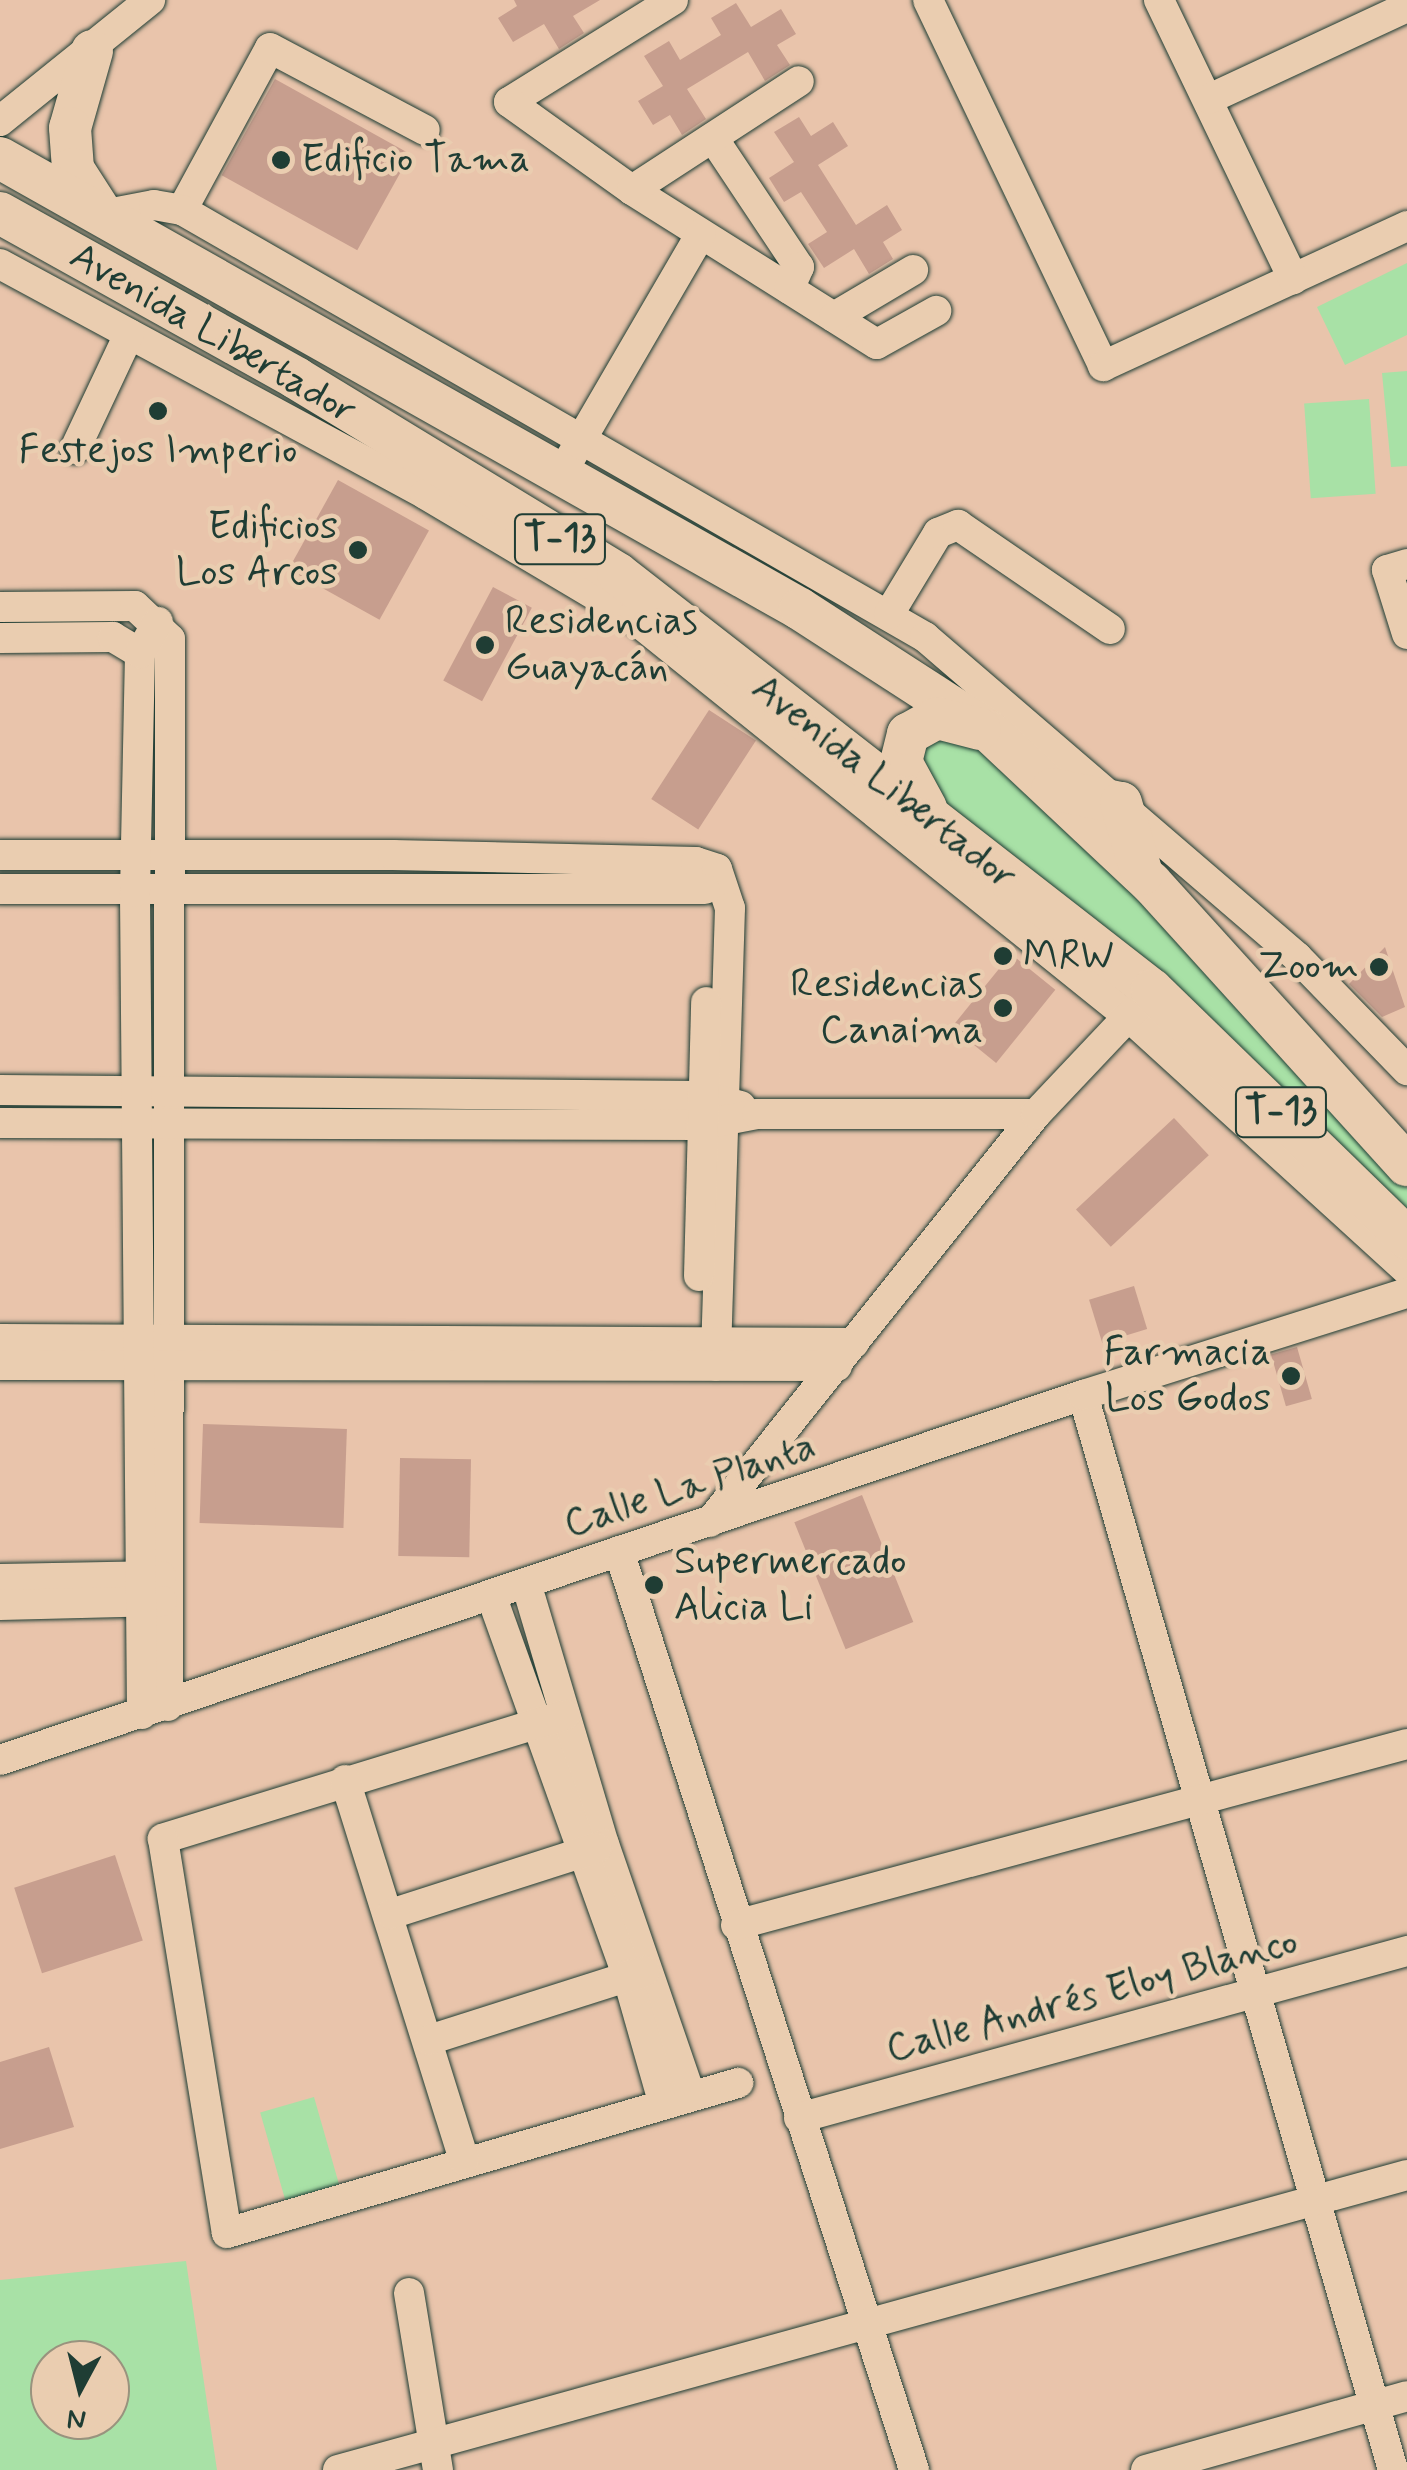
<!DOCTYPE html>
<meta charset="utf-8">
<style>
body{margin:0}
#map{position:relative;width:1407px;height:2470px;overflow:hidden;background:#e9c4ab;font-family:Mynerve,sans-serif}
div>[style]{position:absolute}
.green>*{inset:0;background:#a8e1a6;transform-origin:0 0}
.building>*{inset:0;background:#c79e8e;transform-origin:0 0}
.roads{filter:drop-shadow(0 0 2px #1f3d34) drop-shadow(0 0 2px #1f3d34)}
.minor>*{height:30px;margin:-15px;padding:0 15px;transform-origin:15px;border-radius:15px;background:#eacdb0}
.highway>*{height:42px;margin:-21px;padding:0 21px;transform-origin:21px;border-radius:21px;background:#eacdb0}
.dots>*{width:28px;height:28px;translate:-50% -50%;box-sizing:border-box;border:5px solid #eacdb0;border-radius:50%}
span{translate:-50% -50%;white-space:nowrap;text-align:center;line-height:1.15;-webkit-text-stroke:9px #eacdb0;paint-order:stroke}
.shield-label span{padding:2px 8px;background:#eacdb0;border:2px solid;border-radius:8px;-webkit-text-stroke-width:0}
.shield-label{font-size:38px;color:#1f3d34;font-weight:700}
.poi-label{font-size:40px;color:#1f3d34}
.left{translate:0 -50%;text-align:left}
.right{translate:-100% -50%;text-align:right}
.street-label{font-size:40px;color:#1f3d34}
.north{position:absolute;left:30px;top:2340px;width:100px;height:100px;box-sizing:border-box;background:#eacdb0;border:2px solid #99937e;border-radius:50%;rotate:187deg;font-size:28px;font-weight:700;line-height:40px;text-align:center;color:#1f3d34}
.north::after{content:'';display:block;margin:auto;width:35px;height:45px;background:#1f3d34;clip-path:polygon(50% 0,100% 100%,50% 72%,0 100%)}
</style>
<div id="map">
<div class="green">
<div style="clip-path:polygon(1407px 263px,1407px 335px,1345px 365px,1317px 307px)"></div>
<div style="clip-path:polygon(1407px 371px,1407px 466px,1391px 467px,1382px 373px)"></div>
<div style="left:1369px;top:399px;width:95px;height:65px;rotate:86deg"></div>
<div style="clip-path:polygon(963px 728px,1278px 1037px,1407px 1188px,1407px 1224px,909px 777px,894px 733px)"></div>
<div style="left:314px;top:2097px;width:97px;height:56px;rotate:74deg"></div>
<div style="clip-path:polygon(evenodd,186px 2261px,217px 2470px,0 2470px,0 2280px,186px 2261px,50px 2360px,110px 2360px,110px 2420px,50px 2420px,50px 2360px)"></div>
</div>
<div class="building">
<div style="clip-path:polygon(514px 0,600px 0,573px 16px,584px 33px,559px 49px,544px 24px,513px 42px,498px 18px,517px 6px)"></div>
<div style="clip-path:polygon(736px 3px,751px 27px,781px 9px,796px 34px,777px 45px,790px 65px,765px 81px,748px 52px,687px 89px,706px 119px,682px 135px,670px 115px,653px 125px,638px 101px,663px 86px,644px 56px,669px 41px,680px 60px,721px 35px,711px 18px)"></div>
<div style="left:275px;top:79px;width:155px;height:110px;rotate:29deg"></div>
<div style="clip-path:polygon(799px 117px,811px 136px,833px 122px,848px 146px,818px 165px,856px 225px,887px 205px,902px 230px,883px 242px,893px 259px,869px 274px,854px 249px,824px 268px,808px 244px,827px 232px,801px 192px,784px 202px,769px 178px,794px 162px,774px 132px)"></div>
<div style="left:338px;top:480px;width:104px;height:102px;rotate:29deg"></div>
<div style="left:493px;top:587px;width:44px;height:106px;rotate:28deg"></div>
<div style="left:709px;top:710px;width:56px;height:106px;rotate:33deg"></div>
<div style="clip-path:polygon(1385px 947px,1405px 1007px,1382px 1017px,1349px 984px)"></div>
<div style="left:1011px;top:954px;width:57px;height:94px;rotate:39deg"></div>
<div style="left:1174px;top:1118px;width:51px;height:134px;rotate:47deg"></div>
<div style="left:1134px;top:1286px;width:45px;height:47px;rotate:73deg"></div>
<div style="left:1297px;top:1347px;width:54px;height:27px;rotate:74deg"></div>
<div style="left:203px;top:1424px;width:144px;height:99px;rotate:2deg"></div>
<div style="left:400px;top:1458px;width:71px;height:98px;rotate:1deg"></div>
<div style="left:862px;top:1495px;width:137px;height:73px;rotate:68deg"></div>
<div style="left:115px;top:1855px;width:90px;height:106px;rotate:72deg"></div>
<div style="clip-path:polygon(49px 2047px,74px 2127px,0 2149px,0 2062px)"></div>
</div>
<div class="roads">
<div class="minor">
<div style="left:673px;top:0;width:193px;rotate:148.1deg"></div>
<div style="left:509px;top:102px;width:151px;rotate:35.6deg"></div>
<div style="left:632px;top:190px;width:289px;rotate:32.2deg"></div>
<div style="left:877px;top:344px;width:68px;rotate:-29.2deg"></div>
<div style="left:928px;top:0;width:406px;rotate:64.4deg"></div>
<div style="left:1103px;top:366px;width:335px;rotate:-24.7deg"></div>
<div style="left:1159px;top:0;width:310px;rotate:64.3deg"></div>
<div style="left:1209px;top:99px;width:218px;rotate:-24.9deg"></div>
<div style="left:0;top:121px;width:193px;rotate:-38.9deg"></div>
<div style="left:713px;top:138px;width:155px;rotate:56.3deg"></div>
<div style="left:799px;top:267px;width:24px;rotate:114deg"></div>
<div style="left:632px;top:190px;width:199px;rotate:-33.1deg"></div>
<div style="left:182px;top:210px;width:184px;rotate:-61.5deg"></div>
<div style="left:270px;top:48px;width:175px;rotate:27.9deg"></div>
<div style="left:102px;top:215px;width:53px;rotate:-10.9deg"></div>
<div style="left:154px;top:205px;width:28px;rotate:10deg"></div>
<div style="left:182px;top:210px;width:857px;rotate:29.89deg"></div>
<div style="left:925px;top:637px;width:491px;rotate:40.7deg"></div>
<div style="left:1297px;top:957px;width:158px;rotate:45.8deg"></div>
<div style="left:0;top:264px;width:483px;rotate:28.4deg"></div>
<div style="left:425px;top:494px;width:241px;rotate:30.7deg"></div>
<div style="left:632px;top:617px;width:638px;rotate:38.83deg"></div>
<div style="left:1129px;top:1017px;width:376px;rotate:42.3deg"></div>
<div style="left:834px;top:317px;width:92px;rotate:-30.7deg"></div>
<div style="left:75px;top:449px;width:127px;rotate:-64.8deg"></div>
<div style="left:571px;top:457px;width:258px;rotate:-59.8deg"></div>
<div style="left:1407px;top:564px;width:21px;rotate:163deg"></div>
<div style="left:1387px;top:570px;width:67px;rotate:72.6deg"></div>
<div style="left:0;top:607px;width:135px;rotate:-0.4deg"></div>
<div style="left:135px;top:606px;width:48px;rotate:43.3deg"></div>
<div style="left:170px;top:639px;width:1067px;rotate:90.11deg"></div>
<div style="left:889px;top:614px;width:95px;rotate:-58.8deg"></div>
<div style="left:938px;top:533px;width:22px;rotate:-22deg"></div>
<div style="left:958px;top:525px;width:184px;rotate:34.4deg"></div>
<div style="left:0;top:638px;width:113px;rotate:-0.5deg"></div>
<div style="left:113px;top:637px;width:31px;rotate:31deg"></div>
<div style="left:0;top:855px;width:393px"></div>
<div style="left:393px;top:855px;width:303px;rotate:1.3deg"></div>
<div style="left:696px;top:862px;width:22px;rotate:18deg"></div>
<div style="left:717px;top:869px;width:41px;rotate:71.6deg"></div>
<div style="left:730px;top:908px;width:458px;rotate:91.8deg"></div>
<div style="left:0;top:889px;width:705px"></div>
<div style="left:0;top:1090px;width:702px;rotate:0.49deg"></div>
<div style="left:702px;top:1096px;width:40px;rotate:14.4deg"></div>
<div style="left:0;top:1123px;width:700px;rotate:0.16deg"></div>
<div style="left:700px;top:1125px;width:58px;rotate:-10.9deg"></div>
<div style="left:757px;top:1114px;width:279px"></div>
<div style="left:699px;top:1276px;width:274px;rotate:-88.5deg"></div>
<div style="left:0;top:1339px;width:854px;rotate:0.27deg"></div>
<div style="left:0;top:1365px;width:837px;rotate:0.07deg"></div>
<div style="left:1083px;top:1395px;width:1119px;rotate:73.91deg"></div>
<div style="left:710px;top:1522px;width:522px;rotate:-51.37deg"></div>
<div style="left:1036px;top:1114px;width:151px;rotate:-46.6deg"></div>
<div style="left:619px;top:1551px;width:965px;rotate:72.2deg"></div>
<div style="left:0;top:1579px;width:161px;rotate:-1.1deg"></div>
<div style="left:526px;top:1583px;width:272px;rotate:73.4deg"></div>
<div style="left:604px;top:1844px;width:264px;rotate:71deg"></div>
<div style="left:491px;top:1595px;width:404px;rotate:70.3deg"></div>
<div style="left:627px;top:1975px;width:131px;rotate:74.1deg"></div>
<div style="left:0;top:1605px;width:162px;rotate:-1.4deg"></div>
<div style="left:142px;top:1714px;width:822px;rotate:-90.49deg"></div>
<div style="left:135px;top:892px;width:239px;rotate:-88.8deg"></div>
<div style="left:140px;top:653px;width:36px;rotate:-60deg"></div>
<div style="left:565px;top:1715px;width:421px;rotate:162.9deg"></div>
<div style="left:163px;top:1839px;width:399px;rotate:80.8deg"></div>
<div style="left:227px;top:2233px;width:533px;rotate:-16.36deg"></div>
<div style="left:0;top:1760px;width:1143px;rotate:-18.63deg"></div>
<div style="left:1083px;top:1395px;width:340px;rotate:-17.5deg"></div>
<div style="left:345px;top:1780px;width:398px;rotate:72.6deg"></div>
<div style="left:391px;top:1914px;width:216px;rotate:-17.8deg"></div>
<div style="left:736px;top:1925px;width:695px;rotate:-15.1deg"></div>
<div style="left:429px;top:2040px;width:227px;rotate:-17.7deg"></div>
<div style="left:799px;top:2118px;width:631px;rotate:-15.36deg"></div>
<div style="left:409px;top:2293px;width:179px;rotate:80.7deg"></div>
<div style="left:338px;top:2470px;width:1109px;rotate:-15.43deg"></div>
<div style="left:1146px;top:2470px;width:271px;rotate:-15.8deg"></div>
</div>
<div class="highway">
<div style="left:92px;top:51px;width:80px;rotate:105.9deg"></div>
<div style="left:70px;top:128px;width:41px;rotate:85.8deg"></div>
<div style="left:73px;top:169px;width:54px;rotate:57.2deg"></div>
<div style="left:0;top:158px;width:918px;rotate:29.41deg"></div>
<div style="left:800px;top:609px;width:226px;rotate:32.9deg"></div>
<div style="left:990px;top:732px;width:221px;rotate:43.2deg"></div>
<div style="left:1151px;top:883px;width:381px;rotate:47.8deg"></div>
<div style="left:0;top:213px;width:339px;rotate:29.1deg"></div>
<div style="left:296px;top:378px;width:377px;rotate:31.3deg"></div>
<div style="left:618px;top:574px;width:677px;rotate:37.92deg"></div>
<div style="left:1152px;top:990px;width:356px;rotate:44.2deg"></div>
<div style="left:1052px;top:789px;width:70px;rotate:11.5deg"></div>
<div style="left:1121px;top:803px;width:74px;rotate:73.5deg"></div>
<div style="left:926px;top:808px;width:52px;rotate:-118.5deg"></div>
<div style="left:901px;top:762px;width:29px;rotate:-76deg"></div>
<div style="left:908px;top:734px;width:33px;rotate:-29deg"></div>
<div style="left:937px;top:718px;width:44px;rotate:14.3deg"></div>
</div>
</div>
<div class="dots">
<div style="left:281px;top:160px;background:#1f3d34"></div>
<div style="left:158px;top:411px;background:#1f3d34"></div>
<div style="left:358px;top:550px;background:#1f3d34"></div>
<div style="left:485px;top:645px;background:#1f3d34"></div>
<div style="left:1003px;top:956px;background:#1f3d34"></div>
<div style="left:1379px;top:967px;background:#1f3d34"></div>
<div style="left:1003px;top:1008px;background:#1f3d34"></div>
<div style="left:1291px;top:1376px;background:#1f3d34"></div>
<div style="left:654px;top:1585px;background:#1f3d34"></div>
</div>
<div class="shield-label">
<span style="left:560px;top:539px">T-13</span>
<span style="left:1281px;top:1112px">T-13</span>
</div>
<div class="poi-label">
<span class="left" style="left:301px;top:160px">Edificio Tama</span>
<span style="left:158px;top:451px">Festejos Imperio</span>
<span class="right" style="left:338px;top:550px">Edificios<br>Los Arcos</span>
<span class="left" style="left:505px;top:645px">Residencias<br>Guayacán</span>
<span class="left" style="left:1023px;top:956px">MRW</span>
<span class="right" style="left:1359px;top:967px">Zoom</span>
<span class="right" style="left:983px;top:1008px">Residencias<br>Canaima</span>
<span class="right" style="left:1271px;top:1376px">Farmacia<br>Los Godos</span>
<span class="left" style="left:674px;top:1585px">Supermercado<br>Alicia Li</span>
</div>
<div class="street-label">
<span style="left:213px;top:334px;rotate:30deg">Avenida Libertador</span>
<span style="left:884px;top:783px;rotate:38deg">Avenida Libertador</span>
<span style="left:690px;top:1486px;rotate:-18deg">Calle La Planta</span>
<span style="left:1092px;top:1996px;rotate:-15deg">Calle Andrés Eloy Blanco</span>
</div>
<div class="north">N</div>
</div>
